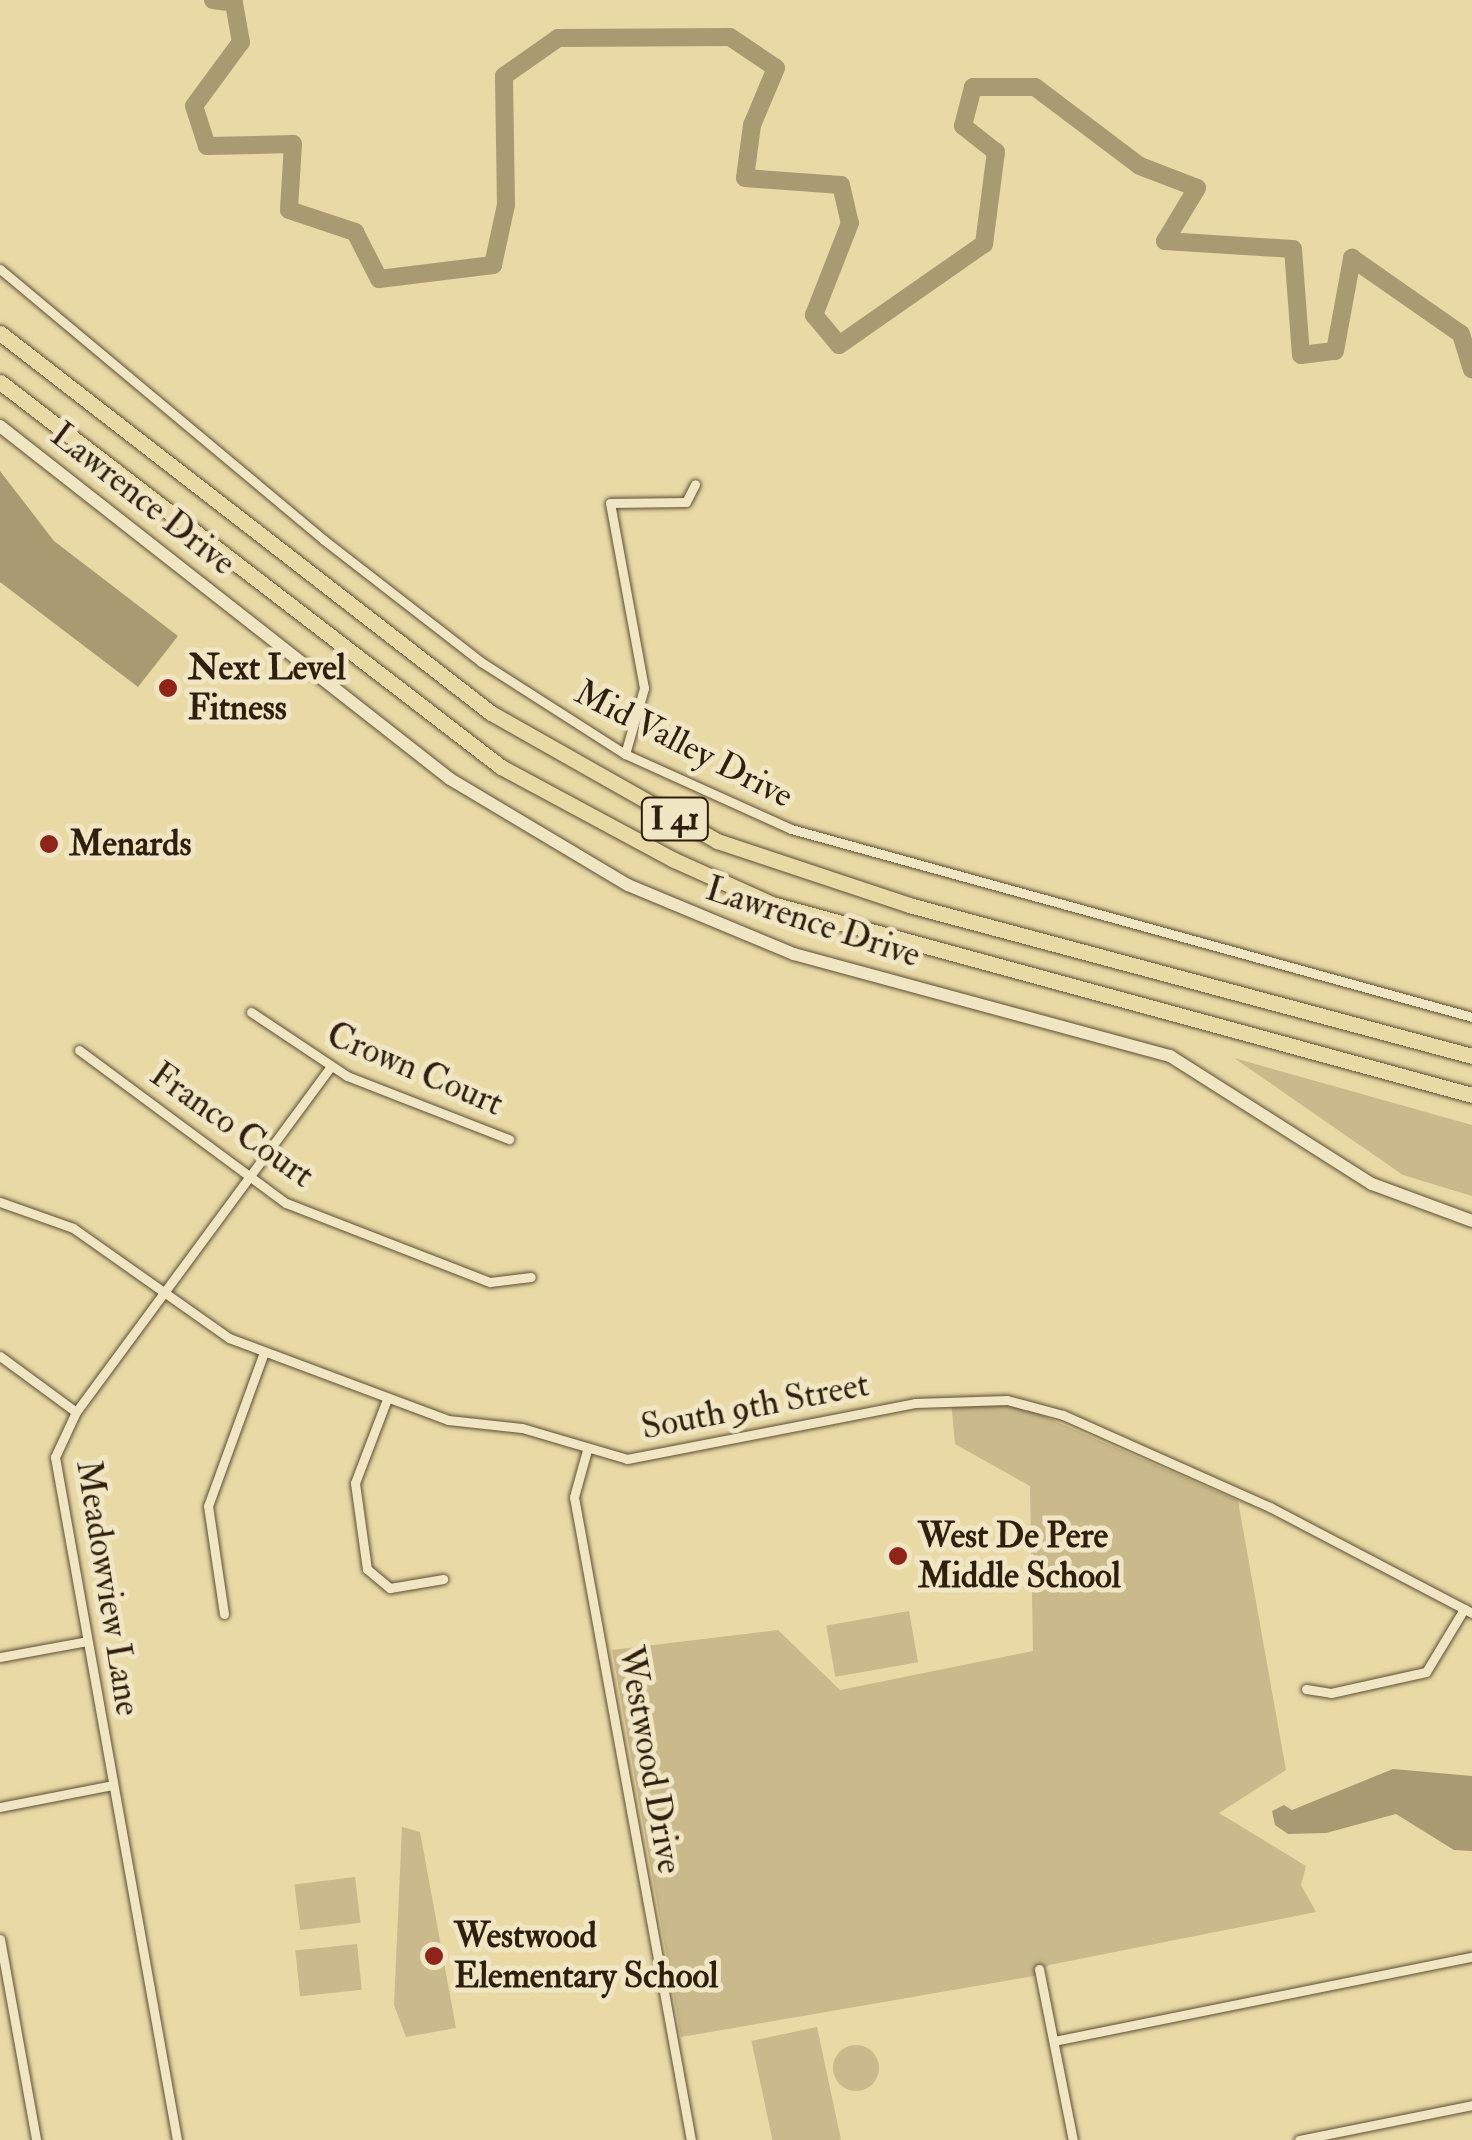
<!DOCTYPE html>
<style>
body{margin:0}
#map{position:relative;width:1472px;height:2140px;overflow:hidden;background:#e8d9a5;font-family:"IM FELL Double Pica",serif}
div>[style]{position:absolute}
.green>*{inset:0;background:#c9b98b;transform-origin:0 0}
.round{border-radius:50%}
.water>*{inset:0;background:#a99a72}
.river>*{height:18px;margin:-9px;padding:0 9px;transform-origin:9px;border-radius:9px;background:#a99a72}
.roads{filter:drop-shadow(0 0 2px #5d4e34) drop-shadow(0 0 2px #5d4e34)}
.minor>*{height:9px;margin:-4.5px;padding:0 4.5px;transform-origin:4.5px;border-radius:4.5px;background:#f0e6c4}
.secondary>*{height:12px;margin:-6px;padding:0 6px;transform-origin:6px;border-radius:6px;background:#f0e6c4}
.motorway>*{height:15px;margin:-7.5px;padding:0 7.5px;transform-origin:7.5px;border-radius:7.5px;background:#e8d9a5}
.dots>*{width:28px;height:28px;translate:-50% -50%;box-sizing:border-box;border:5px solid #f0e6c4;border-radius:50%}
span{translate:-50% -50%;white-space:nowrap;text-align:center;line-height:1.15;-webkit-text-stroke:10px #f0e6c4;paint-order:stroke}
.shield-label span{padding:2px 8px;background:#f0e6c4;border:2px solid;border-radius:8px;-webkit-text-stroke-width:0}
.shield-label{font-size:32px;color:#2f1f0e;font-weight:700}
.street-label{font-size:35px;color:#2f1f0e}
.poi-label{font-size:35px;color:#2f1f0e;font-weight:700}
.left{translate:0 -50%;text-align:left}
</style>
<div id="map">
<div class="green">
<div style="clip-path:polygon(1234px 1058px,1472px 1125px,1472px 1196px,1403px 1175px)"></div>
<div style="clip-path:polygon(951px 1401px,1025px 1408px,1238px 1501px,1286px 1770px,1219px 1813px,1306px 1866px,1301px 1885px,1316px 1912px,1049px 1965px,1034px 1976px,681px 2037px,612px 1650px,778px 1630px,840px 1690px,1033px 1651px,1030px 1486px,955px 1444px)"></div>
<div style="left:909px;top:1611px;width:52px;height:84px;rotate:80deg"></div>
<div style="clip-path:polygon(402px 1827px,420px 1832px,456px 2028px,406px 2037px,394px 2005px)"></div>
<div style="left:355px;top:1877px;width:46px;height:61px;rotate:83deg"></div>
<div style="left:357px;top:1944px;width:46px;height:62px;rotate:84deg"></div>
<div style="left:817px;top:2027px;width:115px;height:67px;rotate:78deg"></div>
<div class="round" style="left:833px;top:2045px;width:46px;height:46px"></div>
</div>
<div class="water">
<div style="clip-path:polygon(0 471px,54px 541px,178px 636px,138px 687px,0 582px)"></div>
<div style="clip-path:polygon(1393px 1769px,1472px 1776px,1472px 1851px,1454px 1850px,1396px 1814px,1326px 1833px,1288px 1834px,1275px 1825px,1272px 1811px,1284px 1805px,1292px 1810px)"></div>
</div>
<div class="river">
<div style="left:213px;top:0;width:21px;rotate:8deg"></div>
<div style="left:234px;top:3px;width:40px;rotate:80deg"></div>
<div style="left:241px;top:42px;width:79px;rotate:126.3deg"></div>
<div style="left:194px;top:106px;width:42px;rotate:72deg"></div>
<div style="left:207px;top:146px;width:86px;rotate:-1.3deg"></div>
<div style="left:293px;top:144px;width:66px;rotate:93.5deg"></div>
<div style="left:289px;top:210px;width:70px;rotate:18.4deg"></div>
<div style="left:355px;top:232px;width:53px;rotate:62.9deg"></div>
<div style="left:379px;top:279px;width:115px;rotate:-7deg"></div>
<div style="left:493px;top:265px;width:61px;rotate:-77.8deg"></div>
<div style="left:506px;top:205px;width:129px;rotate:-90.9deg"></div>
<div style="left:504px;top:76px;width:66px;rotate:-35.1deg"></div>
<div style="left:558px;top:38px;width:172px;rotate:-0.3deg"></div>
<div style="left:730px;top:37px;width:55px;rotate:34deg"></div>
<div style="left:776px;top:68px;width:62px;rotate:112.8deg"></div>
<div style="left:752px;top:125px;width:53px;rotate:97.5deg"></div>
<div style="left:745px;top:178px;width:96px;rotate:4.2deg"></div>
<div style="left:841px;top:185px;width:39px;rotate:77deg"></div>
<div style="left:850px;top:223px;width:99px;rotate:111.4deg"></div>
<div style="left:814px;top:315px;width:39px;rotate:50deg"></div>
<div style="left:839px;top:345px;width:177px;rotate:-34.9deg"></div>
<div style="left:984px;top:244px;width:93px;rotate:-82.6deg"></div>
<div style="left:996px;top:152px;width:42px;rotate:-141.8deg"></div>
<div style="left:963px;top:126px;width:40px;rotate:-75.6deg"></div>
<div style="left:973px;top:87px;width:62px"></div>
<div style="left:1035px;top:87px;width:131px;rotate:37deg"></div>
<div style="left:1140px;top:166px;width:61px;rotate:21.1deg"></div>
<div style="left:1197px;top:188px;width:62px;rotate:121.1deg"></div>
<div style="left:1165px;top:241px;width:128px;rotate:3.6deg"></div>
<div style="left:1293px;top:249px;width:106px;rotate:85.7deg"></div>
<div style="left:1301px;top:355px;width:34px;rotate:-7deg"></div>
<div style="left:1335px;top:351px;width:95px;rotate:-79.6deg"></div>
<div style="left:1352px;top:258px;width:133px;rotate:34.9deg"></div>
<div style="left:1461px;top:334px;width:37px;rotate:73deg"></div>
</div>
<div class="roads">
<div class="minor">
<div style="left:0;top:269px;width:422px;rotate:39.9deg"></div>
<div style="left:324px;top:540px;width:199px;rotate:37.8deg"></div>
<div style="left:481px;top:662px;width:171px;rotate:32.6deg"></div>
<div style="left:625px;top:754px;width:182px;rotate:24.3deg"></div>
<div style="left:791px;top:829px;width:706px;rotate:15.43deg"></div>
<div style="left:625px;top:754px;width:69px;rotate:-73.9deg"></div>
<div style="left:644px;top:688px;width:188px;rotate:-100.4deg"></div>
<div style="left:610px;top:503px;width:76px;rotate:-0.8deg"></div>
<div style="left:686px;top:502px;width:20px;rotate:-63deg"></div>
<div style="left:251px;top:1012px;width:115px;rotate:33.7deg"></div>
<div style="left:347px;top:1076px;width:174px;rotate:21.3deg"></div>
<div style="left:79px;top:1050px;width:257px;rotate:36.5deg"></div>
<div style="left:286px;top:1203px;width:219px;rotate:21.2deg"></div>
<div style="left:490px;top:1282px;width:41px;rotate:-7deg"></div>
<div style="left:0;top:1202px;width:77px;rotate:19.6deg"></div>
<div style="left:73px;top:1228px;width:191px;rotate:35.2deg"></div>
<div style="left:229px;top:1338px;width:234px;rotate:20.5deg"></div>
<div style="left:448px;top:1420px;width:74px;rotate:6.2deg"></div>
<div style="left:522px;top:1428px;width:109px;rotate:16.4deg"></div>
<div style="left:627px;top:1459px;width:293px;rotate:-11deg"></div>
<div style="left:915px;top:1403px;width:92px;rotate:-1.9deg"></div>
<div style="left:1007px;top:1400px;width:58px;rotate:15deg"></div>
<div style="left:1063px;top:1415px;width:227px;rotate:24deg"></div>
<div style="left:1270px;top:1507px;width:228px;rotate:27.7deg"></div>
<div style="left:0;top:1356px;width:94px;rotate:36.4deg"></div>
<div style="left:387px;top:1399px;width:90px;rotate:110.9deg"></div>
<div style="left:355px;top:1483px;width:87px;rotate:82.1deg"></div>
<div style="left:367px;top:1569px;width:30px;rotate:40deg"></div>
<div style="left:390px;top:1588px;width:54px;rotate:-9.6deg"></div>
<div style="left:587px;top:1450px;width:49px;rotate:105.5deg"></div>
<div style="left:574px;top:1497px;width:654px;rotate:79.69deg"></div>
<div style="left:224px;top:1614px;width:109px;rotate:-98.4deg"></div>
<div style="left:208px;top:1506px;width:164px;rotate:-70deg"></div>
<div style="left:0;top:1657px;width:88px;rotate:-10.4deg"></div>
<div style="left:1306px;top:1689px;width:25px;rotate:9deg"></div>
<div style="left:1331px;top:1693px;width:97px;rotate:-12.5deg"></div>
<div style="left:1426px;top:1672px;width:74px;rotate:-58.9deg"></div>
<div style="left:0;top:1807px;width:115px;rotate:-11deg"></div>
<div style="left:0;top:1939px;width:204px;rotate:79.8deg"></div>
<div style="left:1039px;top:1969px;width:174px;rotate:78.8deg"></div>
<div style="left:1054px;top:2041px;width:426px;rotate:-11.4deg"></div>
<div style="left:177px;top:2140px;width:694px;rotate:-100.13deg"></div>
<div style="left:55px;top:1457px;width:50px;rotate:-65deg"></div>
<div style="left:76px;top:1412px;width:428px;rotate:-53.6deg"></div>
<div style="left:1299px;top:2140px;width:177px;rotate:-11.4deg"></div>
</div>
<div class="secondary">
<div style="left:0;top:426px;width:572px;rotate:38.11deg"></div>
<div style="left:450px;top:779px;width:207px;rotate:30.8deg"></div>
<div style="left:628px;top:885px;width:180px;rotate:22.6deg"></div>
<div style="left:794px;top:954px;width:390px;rotate:15.2deg"></div>
<div style="left:1170px;top:1056px;width:239px;rotate:32.4deg"></div>
<div style="left:1372px;top:1184px;width:107px;rotate:20.3deg"></div>
</div>
<div class="motorway">
<div style="left:0;top:333px;width:621px;rotate:37.74deg"></div>
<div style="left:491px;top:713px;width:260px;rotate:29.5deg"></div>
<div style="left:717px;top:841px;width:202px;rotate:18.4deg"></div>
<div style="left:909px;top:905px;width:583px;rotate:15.01deg"></div>
<div style="left:0;top:382px;width:632px;rotate:37.54deg"></div>
<div style="left:501px;top:767px;width:196px;rotate:28.3deg"></div>
<div style="left:674px;top:860px;width:107px;rotate:24.2deg"></div>
<div style="left:772px;top:904px;width:726px;rotate:15.26deg"></div>
</div>
</div>
<div class="dots">
<div style="left:168px;top:688px;background:#8f2418"></div>
<div style="left:49px;top:844px;background:#8f2418"></div>
<div style="left:898px;top:1556px;background:#8f2418"></div>
<div style="left:434px;top:1956px;background:#8f2418"></div>
</div>
<div class="shield-label">
<span style="left:675px;top:819px">I 41</span>
</div>
<div class="street-label">
<span style="left:143px;top:499px;rotate:38deg">Lawrence Drive</span>
<span style="left:684px;top:744px;rotate:27deg">Mid Valley Drive</span>
<span style="left:813px;top:922px;rotate:18deg">Lawrence Drive</span>
<span style="left:415px;top:1069px;rotate:23deg">Crown Court</span>
<span style="left:232px;top:1125px;rotate:35deg">Franco Court</span>
<span style="left:755px;top:1406px;rotate:-11deg">South 9th Street</span>
<span style="left:108px;top:1588px;rotate:81deg">Meadowview Lane</span>
<span style="left:650px;top:1760px;rotate:80deg">Westwood Drive</span>
</div>
<div class="poi-label">
<span class="left" style="left:188px;top:688px">Next Level<br>Fitness</span>
<span class="left" style="left:69px;top:844px">Menards</span>
<span class="left" style="left:918px;top:1556px">West De Pere<br>Middle School</span>
<span class="left" style="left:454px;top:1956px">Westwood<br>Elementary School</span>
</div>
</div>
